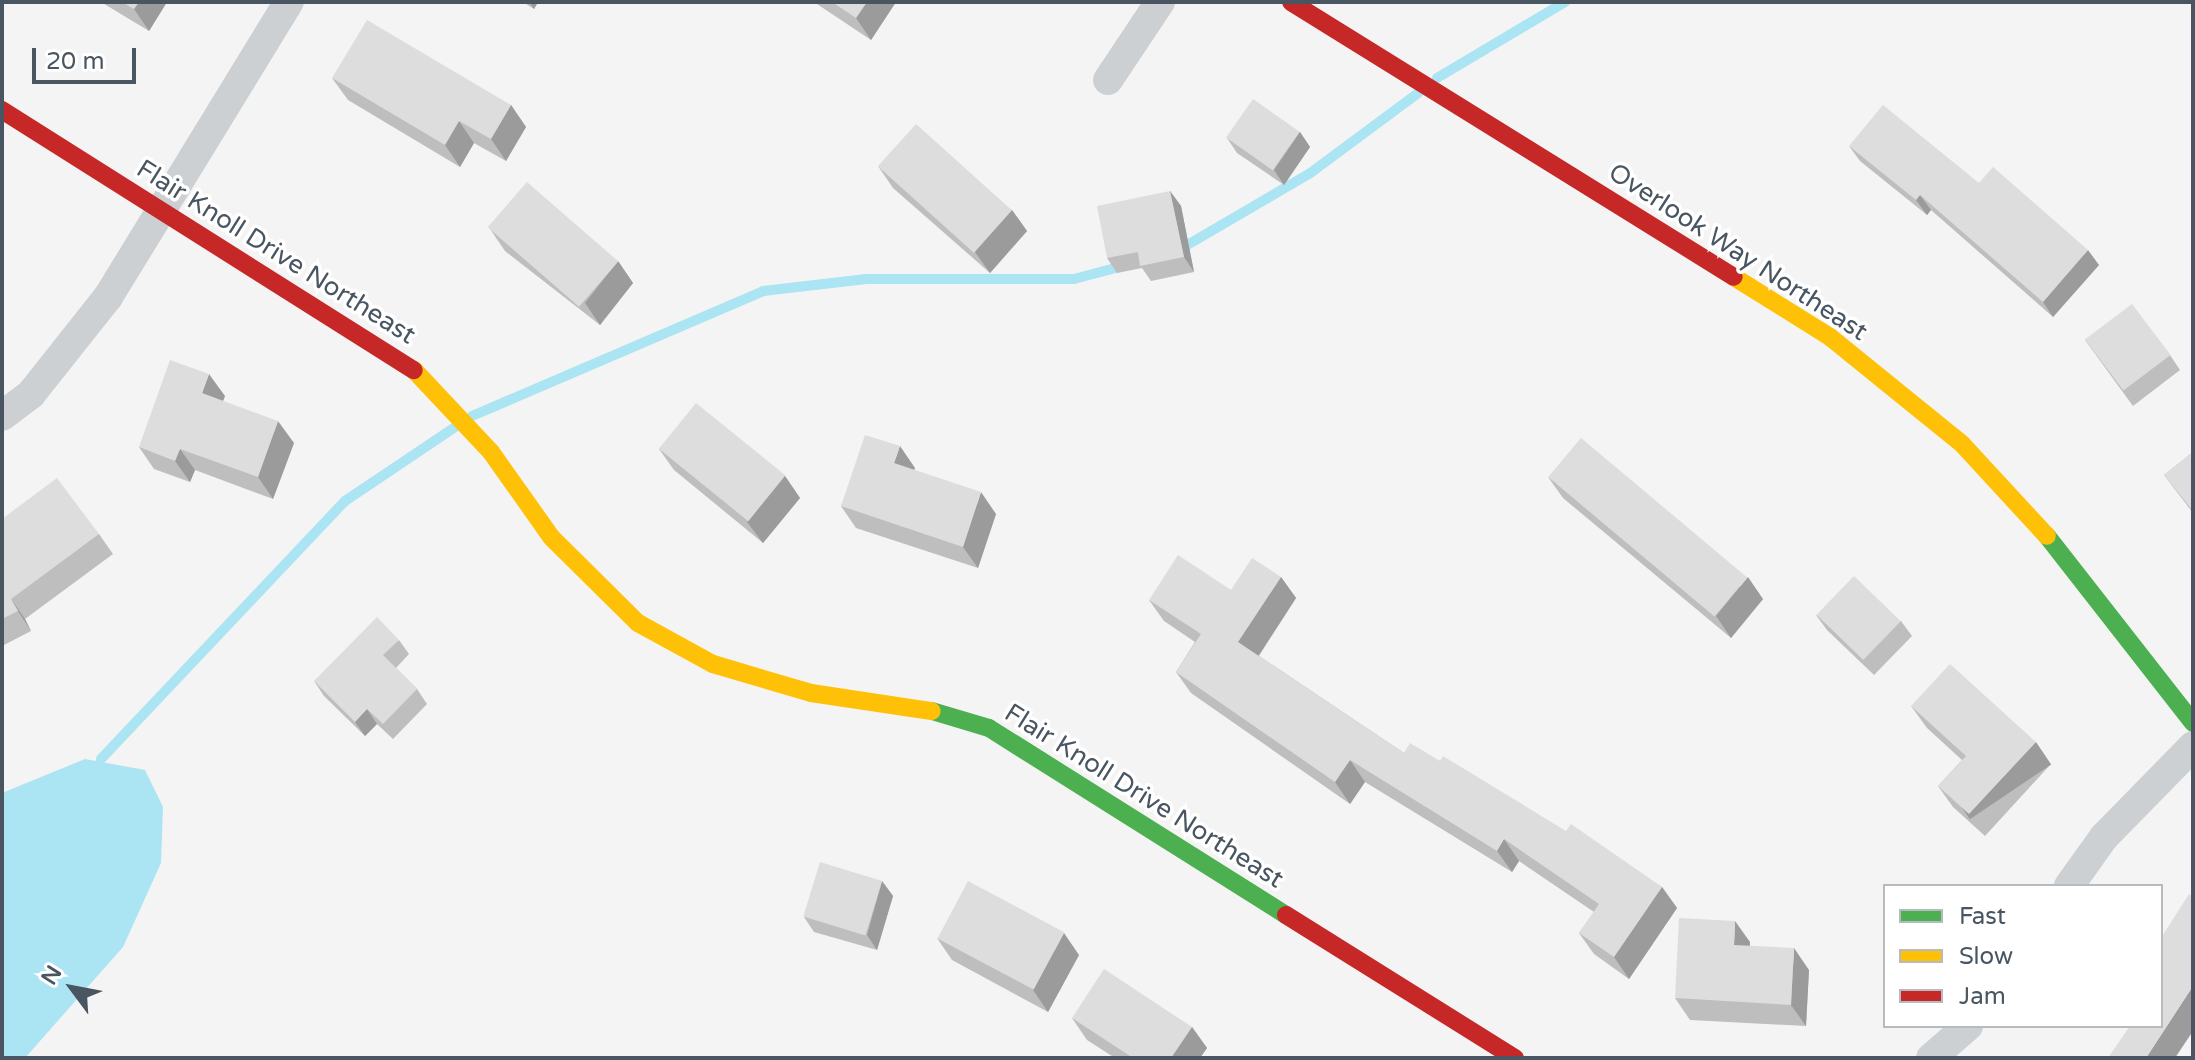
<!DOCTYPE html>
<style>
body{margin:0}
#map{position:relative;width:2195px;height:1060px;overflow:hidden;background:#f4f4f4;font-family:"Varela Round",sans-serif}
div>[style]{position:absolute}
.water>*{inset:0;background:#abe4f3}
.stream>*{height:10px;margin:-5px;padding:0 5px;transform-origin:5px;border-radius:5px;background:#abe4f3}
.street>*{height:30px;margin:-15px;padding:0 15px;transform-origin:15px;border-radius:15px;background:#cdd0d3}
.fast>*{height:18px;margin:-9px;padding:0 9px;transform-origin:9px;border-radius:9px;background:#4caf50}
.slow>*{height:18px;margin:-9px;padding:0 9px;transform-origin:9px;border-radius:9px;background:#ffc107}
.jam>*{height:18px;margin:-9px;padding:0 9px;transform-origin:9px;border-radius:9px;background:#c62828}
.wall>*{inset:0;background:#bebebf}
.shaded-wall>*{inset:0;background:#9b9b9b;transform-origin:0 0}
.building>*{inset:0;background:#ddddde;transform-origin:0 0}
span{translate:-50% -50%;white-space:nowrap;text-align:center;line-height:1.15;-webkit-text-stroke:7px #fff;paint-order:stroke}
.street-label{font-size:26px;color:#495662}
.frame{position:absolute;inset:0;border:4px solid #495662;pointer-events:none}
.legend{position:absolute;left:1883px;top:884px;width:280px;height:144px;box-sizing:border-box;background:#fff;border:2px solid #b6bbc0;margin:0;padding:10px 14px;list-style:none;font-size:24px;color:#495662}
.legend li{display:flex;align-items:center;gap:16px;height:40px}
.legend b{width:40px;border:2px solid #b6bbc0}
.north{position:absolute;left:32px;top:948px;width:80px;height:80px;-webkit-text-stroke:6px #fff;paint-order:stroke;rotate:302deg;font-size:22px;font-weight:700;line-height:32px;text-align:center;color:#495662}
.north::after{content:'';display:block;margin:auto;width:28px;height:36px;background:#495662;clip-path:polygon(50% 0,100% 100%,50% 72%,0 100%)}
.scale{position:absolute;left:32px;top:48px;width:104px;height:36px;box-sizing:border-box;border:4px solid #495662;border-top:0;padding-left:10px;font-size:24px;line-height:28px;white-space:nowrap;color:#495662;-webkit-text-stroke:6px #fff;paint-order:stroke}
</style>
<div id="map">
<div class="water">
<div style="clip-path:polygon(85px 759px,145px 770px,163px 807px,161px 863px,123px 947px,25px 1058px,2px 1058px,2px 793px)"></div>
</div>
<div class="stream">
<div style="left:1437px;top:78px;width:149px;rotate:-30.7deg"></div>
<div style="left:1177px;top:251px;width:153px;rotate:-30.3deg"></div>
<div style="left:1309px;top:174px;width:136px;rotate:-36.6deg"></div>
<div style="left:472px;top:416px;width:317px;rotate:-23.2deg"></div>
<div style="left:763px;top:291px;width:104px;rotate:-6.6deg"></div>
<div style="left:866px;top:279px;width:208px"></div>
<div style="left:1074px;top:279px;width:55px;rotate:-14.8deg"></div>
<div style="left:101px;top:759px;width:355px;rotate:-46.6deg"></div>
<div style="left:345px;top:501px;width:133px;rotate:-33.9deg"></div>
</div>
<div class="street">
<div style="left:1108px;top:80px;width:94px;rotate:-56.3deg"></div>
<div style="left:2px;top:416px;width:36px;rotate:-37deg"></div>
<div style="left:31px;top:394px;width:124px;rotate:-51.6deg"></div>
<div style="left:108px;top:297px;width:346px;rotate:-58.5deg"></div>
<div style="left:2069px;top:886px;width:60px;rotate:-54.5deg"></div>
<div style="left:2104px;top:837px;width:127px;rotate:-45.6deg"></div>
<div style="left:1931px;top:1058px;width:49px;rotate:-40.9deg"></div>
</div>
<div class="fast">
<div style="left:2047px;top:536px;width:237px;rotate:52deg"></div>
<div style="left:932px;top:711px;width:59px;rotate:16.6deg"></div>
<div style="left:989px;top:728px;width:351px;rotate:32.2deg"></div>
</div>
<div class="slow">
<div style="left:1734px;top:277px;width:113px;rotate:32deg"></div>
<div style="left:1830px;top:337px;width:170px;rotate:39deg"></div>
<div style="left:1962px;top:444px;width:125px;rotate:47.3deg"></div>
<div style="left:414px;top:370px;width:112px;rotate:46.8deg"></div>
<div style="left:491px;top:452px;width:105px;rotate:54.7deg"></div>
<div style="left:552px;top:538px;width:121px;rotate:44.7deg"></div>
<div style="left:638px;top:623px;width:85px;rotate:28.7deg"></div>
<div style="left:713px;top:664px;width:102px;rotate:16.5deg"></div>
<div style="left:811px;top:693px;width:122px;rotate:8.5deg"></div>
</div>
<div class="jam">
<div style="left:1291px;top:2px;width:521px;rotate:31.83deg"></div>
<div style="left:2px;top:110px;width:487px;rotate:32.3deg"></div>
<div style="left:1286px;top:915px;width:270px;rotate:32deg"></div>
</div>
<div class="wall">
<div style="clip-path:polygon(101px 2px,167px 2px,149px 31px)"></div>
<div style="clip-path:polygon(523px 2px,538px 2px,534px 9px)"></div>
<div style="clip-path:polygon(814px 2px,896px 2px,871px 40px)"></div>
<div style="clip-path:polygon(332px 78px,511px 105px,526px 127px,506px 161px,474px 143px,460px 167px,348px 100px)"></div>
<div style="clip-path:polygon(1300px 132px,1310px 147px,1284px 185px,1237px 153px,1227px 138px)"></div>
<div style="clip-path:polygon(1849px 146px,1979px 183px,2099px 265px,2053px 317px,1931px 210px,1927px 215px,1860px 161px)"></div>
<div style="clip-path:polygon(878px 166px,1012px 210px,1027px 231px,990px 273px,893px 188px)"></div>
<div style="clip-path:polygon(1170px 191px,1181px 206px,1194px 272px,1151px 281px,1142px 268px,1117px 273px,1107px 258px)"></div>
<div style="clip-path:polygon(490px 229px,618px 261px,633px 283px,600px 325px,505px 251px)"></div>
<div style="clip-path:polygon(2085px 340px,2170px 355px,2180px 370px,2133px 406px)"></div>
<div style="clip-path:polygon(225px 396px,223px 401px,294px 443px,273px 499px,195px 470px,190px 482px,154px 469px,139px 447px)"></div>
<div style="clip-path:polygon(659px 449px,785px 476px,800px 498px,763px 543px,674px 470px)"></div>
<div style="clip-path:polygon(2193px 452px,2193px 513px,2164px 475px)"></div>
<div style="clip-path:polygon(915px 468px,914px 470px,996px 514px,978px 568px,856px 528px,841px 506px)"></div>
<div style="clip-path:polygon(1548px 477px,1763px 599px,1731px 638px,1563px 498px)"></div>
<div style="clip-path:polygon(2px 519px,99px 534px,113px 554px,25px 619px,31px 631px,2px 646px)"></div>
<div style="clip-path:polygon(1281px 577px,1296px 598px,1259px 656px,1404px 753px,1440px 761px,1662px 887px,1677px 908px,1629px 979px,1594px 954px,1579px 933px,1594px 912px,1519px 861px,1512px 872px,1365px 782px,1350px 804px,1191px 693px,1176px 672px,1195px 642px,1164px 621px,1149px 600px,1231px 590px)"></div>
<div style="clip-path:polygon(1816px 615px,1901px 621px,1912px 636px,1874px 675px,1827px 630px)"></div>
<div style="clip-path:polygon(399px 640px,409px 654px,396px 668px,417px 689px,427px 704px,393px 739px,377px 724px,365px 736px,324px 696px,314px 681px)"></div>
<div style="clip-path:polygon(1911px 706px,2051px 764px,1985px 836px,1953px 807px,1938px 786px,1962px 760px,1927px 728px)"></div>
<div style="clip-path:polygon(882px 881px,893px 896px,877px 950px,814px 932px,804px 917px)"></div>
<div style="clip-path:polygon(937px 938px,1079px 955px,1048px 1012px,952px 960px)"></div>
<div style="clip-path:polygon(1750px 942px,1750px 946px,1809px 970px,1806px 1026px,1690px 1020px,1675px 998px)"></div>
<div style="clip-path:polygon(1072px 1018px,1192px 1027px,1207px 1048px,1200px 1058px,1115px 1058px,1087px 1040px)"></div>
</div>
<div class="shaded-wall">
<div style="clip-path:polygon(139px 2px,167px 2px,149px 31px,134px 9px)"></div>
<div style="clip-path:polygon(529px 2px,538px 2px,534px 9px)"></div>
<div style="clip-path:polygon(867px 2px,896px 2px,871px 40px,856px 18px)"></div>
<div style="clip-path:polygon(511px 105px,526px 127px,506px 161px,491px 139px)"></div>
<div style="clip-path:polygon(459px 121px,474px 143px,460px 167px,445px 145px)"></div>
<div style="clip-path:polygon(1300px 132px,1310px 147px,1284px 185px,1274px 170px)"></div>
<div style="clip-path:polygon(1170px 191px,1181px 206px,1194px 272px,1184px 257px)"></div>
<div style="clip-path:polygon(1920px 195px,1931px 210px,1927px 215px,1916px 200px)"></div>
<div style="clip-path:polygon(1012px 210px,1027px 231px,990px 273px,975px 252px)"></div>
<div style="clip-path:polygon(2088px 250px,2099px 265px,2053px 317px,2043px 302px)"></div>
<div style="clip-path:polygon(618px 261px,633px 283px,600px 325px,585px 303px)"></div>
<div style="clip-path:polygon(209px 374px,225px 396px,217px 415px,202px 393px)"></div>
<div style="clip-path:polygon(278px 421px,294px 443px,273px 499px,258px 477px)"></div>
<div style="clip-path:polygon(900px 446px,915px 468px,909px 485px,894px 463px)"></div>
<div style="clip-path:polygon(180px 449px,195px 470px,190px 482px,175px 461px)"></div>
<div style="clip-path:polygon(785px 476px,800px 498px,763px 543px,747px 522px)"></div>
<div style="clip-path:polygon(981px 492px,996px 514px,978px 568px,963px 547px)"></div>
<div style="clip-path:polygon(1281px 577px,1296px 598px,1253px 664px,1238px 642px)"></div>
<div style="clip-path:polygon(1748px 577px,1763px 599px,1731px 638px,1716px 616px)"></div>
<div style="clip-path:polygon(11px 599px,25px 619px,31px 631px,18px 611px)"></div>
<div style="clip-path:polygon(367px 709px,377px 724px,365px 736px,355px 722px)"></div>
<div style="left:2036px;top:742px;width:27px;height:98px;rotate:56deg"></div>
<div style="clip-path:polygon(1350px 760px,1365px 782px,1350px 804px,1335px 782px)"></div>
<div style="clip-path:polygon(1504px 839px,1519px 861px,1512px 872px,1497px 851px)"></div>
<div style="clip-path:polygon(882px 881px,893px 896px,877px 950px,867px 935px)"></div>
<div style="clip-path:polygon(1662px 887px,1677px 908px,1629px 979px,1614px 957px)"></div>
<div style="clip-path:polygon(1735px 921px,1750px 942px,1749px 966px,1734px 945px)"></div>
<div style="clip-path:polygon(1064px 933px,1079px 955px,1048px 1012px,1033px 990px)"></div>
<div style="clip-path:polygon(1794px 948px,1809px 970px,1806px 1026px,1791px 1005px)"></div>
<div style="clip-path:polygon(2193px 986px,2193px 1031px,2175px 1058px,2146px 1058px)"></div>
<div style="clip-path:polygon(1192px 1027px,1207px 1048px,1200px 1058px,1171px 1058px)"></div>
</div>
<div class="building">
<div style="clip-path:polygon(122px 2px,139px 2px,134px 9px)"></div>
<div style="clip-path:polygon(832px 2px,867px 2px,856px 18px)"></div>
<div style="clip-path:polygon(367px 20px,511px 105px,491px 139px,459px 121px,445px 145px,332px 78px)"></div>
<div style="left:1253px;top:99px;width:57px;height:47px;rotate:35deg"></div>
<div style="clip-path:polygon(1883px 105px,1979px 183px,1993px 167px,2088px 250px,2043px 302px,1920px 195px,1916px 200px,1849px 146px)"></div>
<div style="left:916px;top:124px;width:129px;height:57px;rotate:42deg"></div>
<div style="left:527px;top:182px;width:121px;height:60px;rotate:41deg"></div>
<div style="clip-path:polygon(1170px 191px,1184px 257px,1140px 266px,1138px 252px,1107px 258px,1097px 206px)"></div>
<div style="left:2132px;top:304px;width:64px;height:59px;rotate:53deg"></div>
<div style="clip-path:polygon(170px 360px,209px 374px,202px 393px,278px 421px,258px 477px,180px 449px,175px 461px,139px 447px)"></div>
<div style="left:696px;top:403px;width:115px;height:59px;rotate:39deg"></div>
<div style="clip-path:polygon(865px 435px,900px 446px,894px 463px,981px 492px,963px 547px,841px 506px)"></div>
<div style="left:1581px;top:438px;width:217px;height:51px;rotate:40deg"></div>
<div style="clip-path:polygon(2193px 452px,2193px 511px,2164px 475px)"></div>
<div style="clip-path:polygon(57px 478px,99px 534px,11px 599px,18px 611px,2px 619px,2px 519px)"></div>
<div style="clip-path:polygon(1178px 555px,1231px 590px,1252px 558px,1281px 577px,1238px 642px,1404px 753px,1410px 743px,1440px 761px,1443px 756px,1566px 831px,1571px 824px,1662px 887px,1614px 957px,1579px 933px,1599px 904px,1504px 839px,1497px 851px,1350px 760px,1335px 782px,1176px 672px,1201px 634px,1149px 600px)"></div>
<div style="left:1854px;top:576px;width:65px;height:54px;rotate:44deg"></div>
<div style="clip-path:polygon(377px 617px,399px 640px,383px 655px,417px 689px,383px 724px,367px 709px,355px 722px,314px 681px)"></div>
<div style="clip-path:polygon(1950px 664px,2036px 742px,1969px 814px,1938px 786px,1966px 756px,1911px 706px)"></div>
<div style="left:820px;top:862px;width:65px;height:57px;rotate:17deg"></div>
<div style="left:968px;top:881px;width:109px;height:65px;rotate:28deg"></div>
<div style="clip-path:polygon(2189px 894px,2193px 897px,2193px 986px,2146px 1058px,2108px 1058px,2130px 1026px,2161px 1026px,2161px 938px)"></div>
<div style="clip-path:polygon(1679px 918px,1735px 921px,1734px 945px,1794px 948px,1791px 1005px,1675px 998px)"></div>
<div style="clip-path:polygon(1104px 969px,1192px 1027px,1171px 1058px,1133px 1058px,1072px 1018px)"></div>
</div>
<div class="street-label">
<span style="left:276px;top:252px;rotate:32deg">Flair Knoll Drive Northeast</span>
<span style="left:1738px;top:252px;rotate:33deg">Overlook Way Northeast</span>
<span style="left:1144px;top:796px;rotate:32deg">Flair Knoll Drive Northeast</span>
</div>
<div class="frame"></div>
<ul class="legend">
<li><b style="height:10px;background:#4caf50"></b>Fast</li>
<li><b style="height:10px;background:#ffc107"></b>Slow</li>
<li><b style="height:10px;background:#c62828"></b>Jam</li>
</ul>
<div class="north">N</div>
<div class="scale">20 m</div>
</div>
